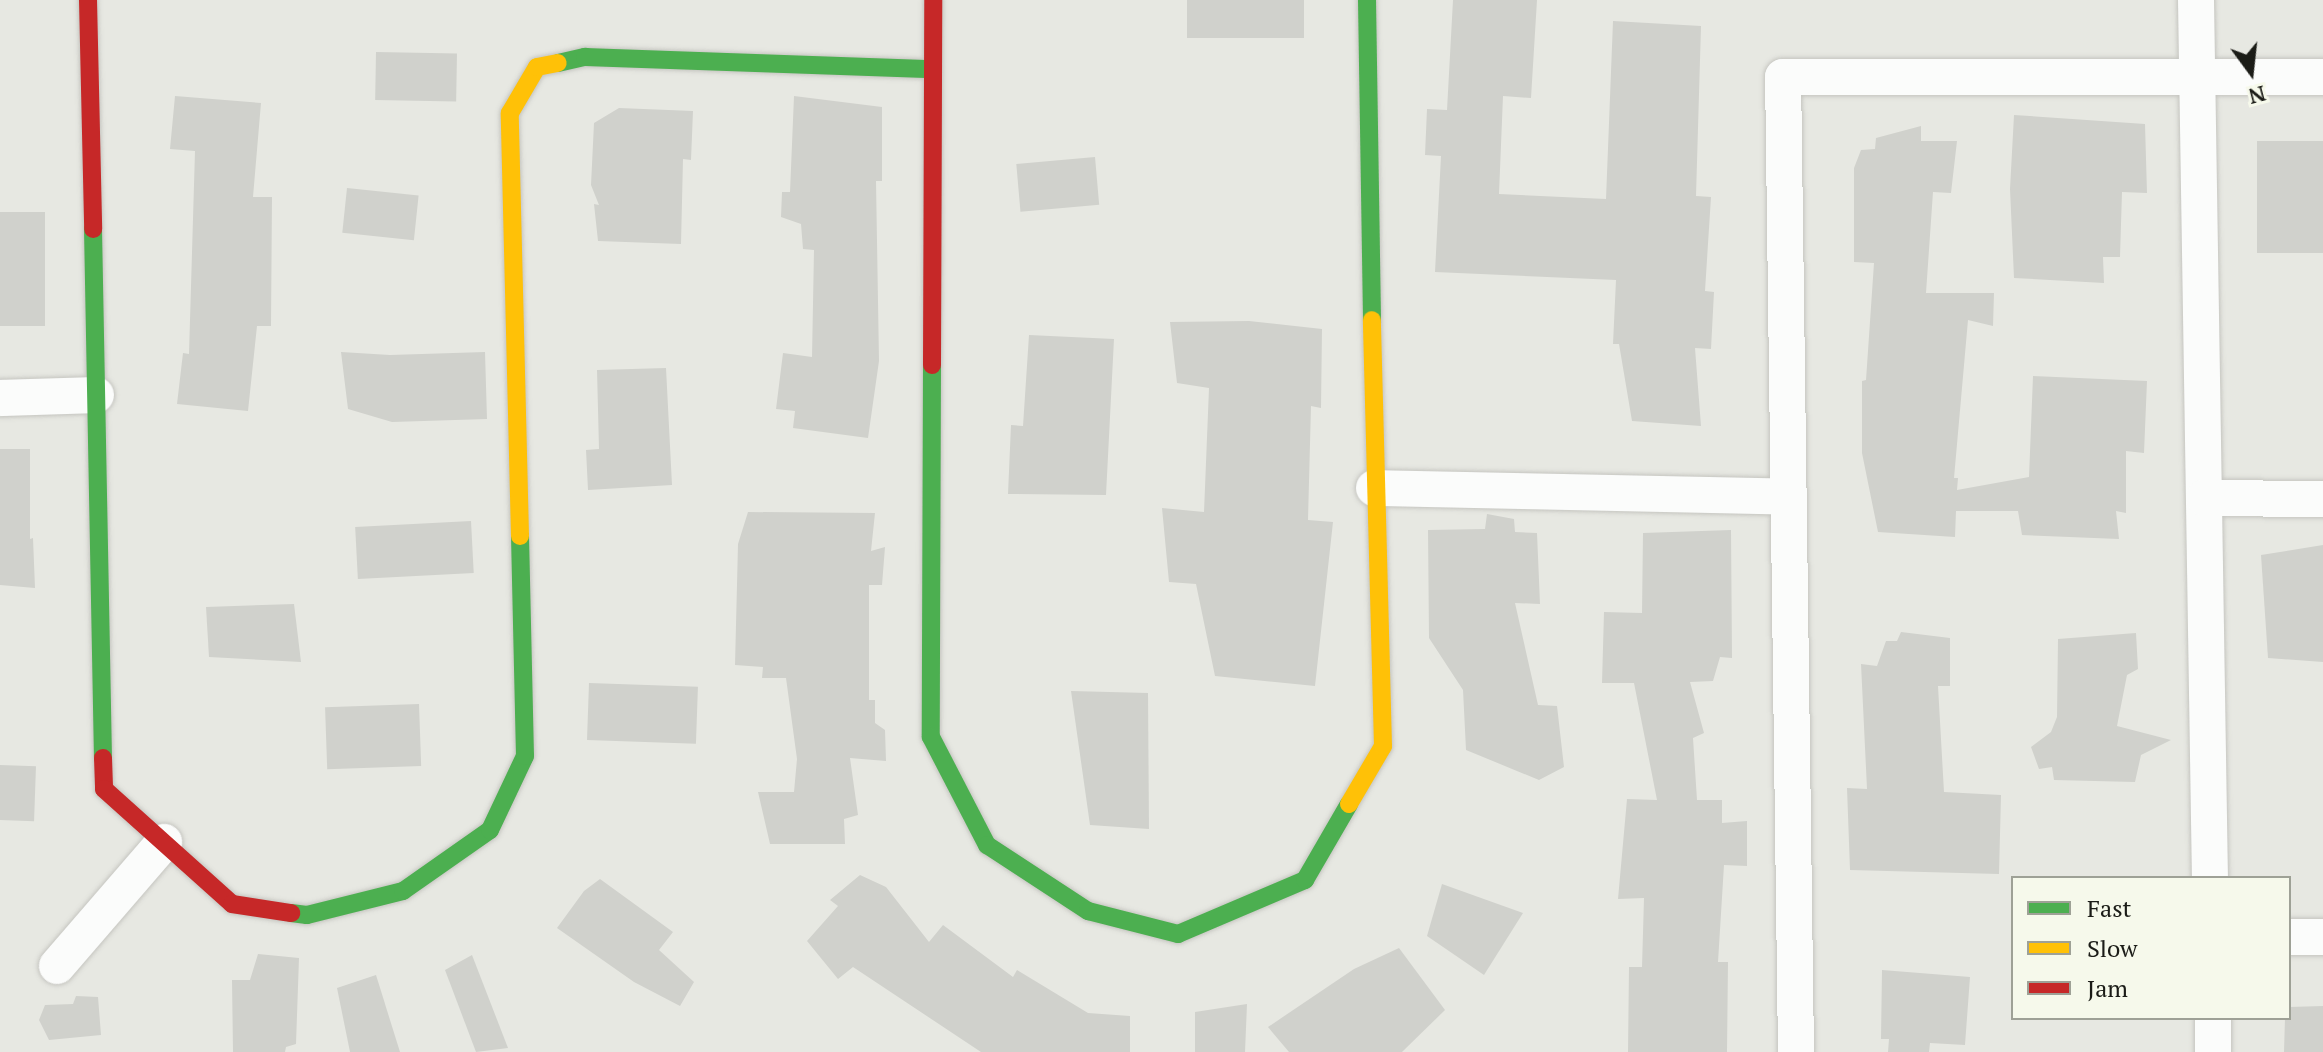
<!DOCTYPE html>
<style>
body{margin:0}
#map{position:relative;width:2323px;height:1052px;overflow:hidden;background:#e7e8e2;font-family:"PT Serif",serif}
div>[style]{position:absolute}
.building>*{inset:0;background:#d0d1cc;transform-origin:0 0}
.roads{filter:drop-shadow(0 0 2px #c5c5c0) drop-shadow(0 0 2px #c5c5c0)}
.street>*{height:36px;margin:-18px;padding:0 18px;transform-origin:18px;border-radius:18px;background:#fbfcfb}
.fast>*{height:18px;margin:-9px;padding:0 9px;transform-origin:9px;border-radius:9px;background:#4caf50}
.slow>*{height:18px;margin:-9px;padding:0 9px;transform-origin:9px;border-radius:9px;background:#ffc107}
.jam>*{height:18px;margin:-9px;padding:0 9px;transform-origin:9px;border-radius:9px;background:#c62828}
span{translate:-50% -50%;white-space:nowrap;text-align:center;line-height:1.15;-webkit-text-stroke:7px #f6f9eb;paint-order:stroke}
.legend{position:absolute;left:2011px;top:876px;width:280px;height:144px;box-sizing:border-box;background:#f6f9eb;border:2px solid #9ea196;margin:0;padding:10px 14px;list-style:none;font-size:24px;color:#1b1c17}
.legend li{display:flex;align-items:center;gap:16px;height:40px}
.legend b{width:40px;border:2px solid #9ea196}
.north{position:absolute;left:2211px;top:32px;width:80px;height:80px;-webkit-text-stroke:6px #f6f9eb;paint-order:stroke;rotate:165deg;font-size:22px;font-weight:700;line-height:32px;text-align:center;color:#1b1c17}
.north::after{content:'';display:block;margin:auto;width:28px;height:36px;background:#1b1c17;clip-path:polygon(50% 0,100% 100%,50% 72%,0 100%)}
</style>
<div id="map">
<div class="building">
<div style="left:1187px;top:0;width:117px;height:38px"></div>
<div style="clip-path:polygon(1453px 0,1537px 0,1531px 98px,1503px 96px,1499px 194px,1606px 199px,1613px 21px,1701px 26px,1696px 196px,1711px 197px,1705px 291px,1714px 292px,1711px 349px,1695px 348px,1701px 426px,1632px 421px,1619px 344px,1613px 344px,1616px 280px,1435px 272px,1441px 156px,1425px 155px,1427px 109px,1447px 110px)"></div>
<div style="left:376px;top:52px;width:81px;height:48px;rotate:1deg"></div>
<div style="clip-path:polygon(175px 96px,261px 103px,253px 197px,272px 197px,271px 326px,257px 326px,248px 411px,177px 404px,183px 353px,189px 354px,195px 151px,170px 149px)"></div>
<div style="clip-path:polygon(794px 96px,882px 107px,882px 181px,876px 181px,879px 361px,868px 438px,793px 428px,795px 411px,776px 409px,783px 353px,812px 357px,814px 250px,803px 249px,801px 224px,781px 217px,782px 192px,790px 192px)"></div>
<div style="clip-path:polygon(619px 108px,693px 111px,691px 160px,683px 159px,681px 244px,598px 241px,594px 204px,599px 205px,591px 185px,594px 123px)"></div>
<div style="clip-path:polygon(2014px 115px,2145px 124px,2147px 193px,2122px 192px,2120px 257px,2103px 257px,2104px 283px,2014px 278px,2010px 189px)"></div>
<div style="clip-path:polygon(1921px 126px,1921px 141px,1957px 141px,1951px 193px,1933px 192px,1926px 293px,1994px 293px,1993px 326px,1968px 320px,1954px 478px,1958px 478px,1957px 490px,2029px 477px,2033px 376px,2147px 381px,2144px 453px,2126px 451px,2126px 513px,2116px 511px,2119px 539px,2022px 535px,2018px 511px,1956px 511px,1955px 537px,1878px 532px,1862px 453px,1862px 381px,1866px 380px,1874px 263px,1854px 262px,1854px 168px,1861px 150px,1875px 149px,1876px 138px)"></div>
<div style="left:2257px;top:141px;width:66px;height:112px"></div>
<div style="left:1095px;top:157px;width:48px;height:79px;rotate:85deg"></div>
<div style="left:347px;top:188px;width:72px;height:45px;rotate:6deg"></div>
<div style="left:0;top:212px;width:45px;height:114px"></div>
<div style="clip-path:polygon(1249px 321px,1322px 329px,1321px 408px,1311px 406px,1308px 520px,1333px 522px,1315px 686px,1215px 676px,1196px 584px,1169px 582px,1162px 508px,1204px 512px,1209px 388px,1177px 383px,1170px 322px)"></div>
<div style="clip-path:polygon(1029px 335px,1114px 339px,1106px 495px,1008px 494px,1011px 425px,1023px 426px)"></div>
<div style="clip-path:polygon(341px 352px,390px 355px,485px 352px,487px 419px,392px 422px,348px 409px)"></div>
<div style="clip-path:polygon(666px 368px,672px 485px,588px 490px,586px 450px,599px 449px,597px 370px)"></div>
<div style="clip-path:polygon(0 449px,30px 449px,30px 539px,33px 538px,35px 588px,0 585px)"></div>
<div style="clip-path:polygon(748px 512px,875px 513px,871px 551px,885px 547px,882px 585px,869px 585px,869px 700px,875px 700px,875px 723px,885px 730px,886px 761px,850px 758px,858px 815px,844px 819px,845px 844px,770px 844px,758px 792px,794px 792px,797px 759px,786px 678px,762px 678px,763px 667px,735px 665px,738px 544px)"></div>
<div style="clip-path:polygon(1487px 514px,1514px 519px,1515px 532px,1537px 533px,1540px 604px,1515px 603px,1538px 705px,1557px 706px,1564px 767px,1539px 780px,1466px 750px,1463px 690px,1429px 638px,1428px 530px,1485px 529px)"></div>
<div style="left:471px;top:521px;width:52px;height:116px;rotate:87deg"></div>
<div style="clip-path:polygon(1731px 530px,1732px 658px,1720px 657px,1713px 681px,1690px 682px,1704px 733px,1693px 738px,1697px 800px,1722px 800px,1722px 823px,1747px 821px,1747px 866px,1724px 865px,1718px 962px,1728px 962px,1727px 1052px,1628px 1052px,1629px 967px,1642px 967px,1644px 898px,1618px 899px,1627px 799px,1657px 800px,1634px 683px,1602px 683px,1604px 612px,1642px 613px,1643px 533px)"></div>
<div style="clip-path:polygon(2323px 545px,2323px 662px,2268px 658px,2261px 555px)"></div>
<div style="clip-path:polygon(294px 604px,301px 662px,209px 657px,206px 607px)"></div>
<div style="clip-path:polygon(1901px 632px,1950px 638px,1950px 686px,1938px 686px,1944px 792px,2001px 795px,1999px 874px,1850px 870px,1847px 788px,1867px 789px,1861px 664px,1877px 666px,1886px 641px,1897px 641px)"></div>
<div style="clip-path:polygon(2136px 633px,2138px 669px,2127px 675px,2117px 726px,2171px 740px,2141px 755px,2135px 782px,2054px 780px,2052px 767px,2039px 769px,2031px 747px,2051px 732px,2057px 717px,2058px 639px)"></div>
<div style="left:589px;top:683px;width:109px;height:57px;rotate:2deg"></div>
<div style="clip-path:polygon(1071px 691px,1148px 693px,1149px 829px,1090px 825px)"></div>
<div style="left:419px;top:704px;width:62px;height:94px;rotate:88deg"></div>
<div style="left:0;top:765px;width:36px;height:55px;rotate:2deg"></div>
<div style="clip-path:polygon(860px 875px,886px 887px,929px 942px,943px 925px,1013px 977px,1017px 970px,1088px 1013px,1130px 1016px,1130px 1052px,981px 1052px,853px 967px,838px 979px,807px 941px,838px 906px,830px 900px)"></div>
<div style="clip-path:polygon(600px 879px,673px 932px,659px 950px,694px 982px,680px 1006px,634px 982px,557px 928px,584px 891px)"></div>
<div style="clip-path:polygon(1442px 884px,1523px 913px,1484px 975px,1427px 936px)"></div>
<div style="clip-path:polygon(1399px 948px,1445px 1010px,1402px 1052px,1289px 1052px,1268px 1027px,1354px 969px)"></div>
<div style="clip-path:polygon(258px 954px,299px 958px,296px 1044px,286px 1047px,285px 1052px,233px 1052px,232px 980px,250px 980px)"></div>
<div style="clip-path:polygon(472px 955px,508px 1048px,476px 1052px,445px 970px)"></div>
<div style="clip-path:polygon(1882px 970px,1970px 977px,1965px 1045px,1930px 1043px,1929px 1052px,1888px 1052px,1889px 1039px,1881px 1039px)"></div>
<div style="clip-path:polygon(376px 975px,400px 1052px,350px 1052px,337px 988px)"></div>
<div style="clip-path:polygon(76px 996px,98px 997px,101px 1035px,49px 1040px,39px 1020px,45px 1005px,73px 1004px)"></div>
<div style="clip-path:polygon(1247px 1004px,1245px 1052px,1195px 1052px,1195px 1012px)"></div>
<div style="clip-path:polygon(2323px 1006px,2323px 1052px,2284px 1052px,2285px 1018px,2289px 1018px,2289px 1007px)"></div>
</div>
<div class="roads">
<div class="street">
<div style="left:2196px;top:0;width:878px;rotate:89.09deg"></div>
<div style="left:0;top:398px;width:96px;rotate:-1.8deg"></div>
<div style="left:1374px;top:488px;width:414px;rotate:1.2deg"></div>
<div style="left:2204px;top:498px;width:119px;rotate:0.5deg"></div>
<div style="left:2289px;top:937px;width:34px"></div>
<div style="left:57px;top:966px;width:164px;rotate:-49.2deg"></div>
<div style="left:2213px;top:1018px;width:34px;rotate:90deg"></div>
<div style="left:1796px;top:1052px;width:975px;rotate:-90.76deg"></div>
<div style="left:1783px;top:77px;width:540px"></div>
</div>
<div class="fast">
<div style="left:1367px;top:0;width:320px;rotate:89.1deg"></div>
<div style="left:558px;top:63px;width:28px;rotate:-13deg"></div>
<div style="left:585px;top:57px;width:348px;rotate:2deg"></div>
<div style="left:93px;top:229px;width:529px;rotate:88.92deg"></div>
<div style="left:932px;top:365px;width:372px;rotate:90.2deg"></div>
<div style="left:931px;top:737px;width:122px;rotate:62.6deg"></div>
<div style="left:987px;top:845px;width:121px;rotate:33.2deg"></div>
<div style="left:1088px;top:911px;width:93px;rotate:14.3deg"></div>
<div style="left:1178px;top:934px;width:138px;rotate:-23deg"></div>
<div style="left:1305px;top:880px;width:88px;rotate:-59.9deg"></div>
<div style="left:291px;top:913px;width:16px;rotate:7deg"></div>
<div style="left:307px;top:915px;width:99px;rotate:-14deg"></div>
<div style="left:403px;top:891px;width:106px;rotate:-35deg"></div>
<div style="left:490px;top:830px;width:82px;rotate:-64.7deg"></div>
<div style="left:525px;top:756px;width:220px;rotate:-91.3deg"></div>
</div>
<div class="slow">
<div style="left:520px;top:536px;width:423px;rotate:-91.4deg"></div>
<div style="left:510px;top:113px;width:53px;rotate:-59.6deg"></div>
<div style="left:537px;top:67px;width:21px;rotate:-11deg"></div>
<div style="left:1349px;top:804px;width:67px;rotate:-59.6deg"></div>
<div style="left:1383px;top:746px;width:426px;rotate:-91.5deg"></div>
</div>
<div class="jam">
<div style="left:88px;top:0;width:229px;rotate:88.7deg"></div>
<div style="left:932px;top:365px;width:365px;rotate:-89.8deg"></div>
<div style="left:103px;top:758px;width:31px;rotate:88deg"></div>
<div style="left:104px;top:789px;width:172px;rotate:41.9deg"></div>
<div style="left:232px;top:904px;width:60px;rotate:8.7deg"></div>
</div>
</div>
<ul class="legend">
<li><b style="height:10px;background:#4caf50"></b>Fast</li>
<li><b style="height:10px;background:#ffc107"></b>Slow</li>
<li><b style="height:10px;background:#c62828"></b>Jam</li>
</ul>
<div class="north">N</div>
</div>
